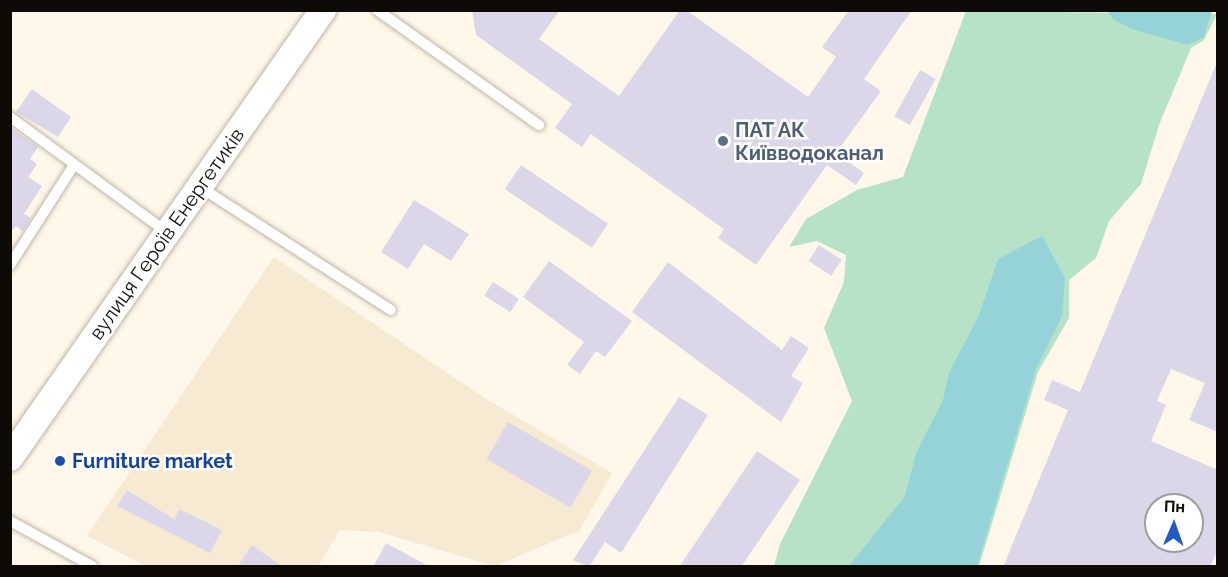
<!DOCTYPE html>
<meta charset="utf-8">
<style>
body{margin:0}
#map{position:relative;width:1228px;height:577px;overflow:hidden;background:#fff7ea;font-family:Raleway,sans-serif}
div>[style]{position:absolute}
.built>*{inset:0;background:#f7ead3}
.green>*{inset:0;background:#b6e2c7}
.water>*{inset:0;background:#96d3d9}
.building>*{inset:0;background:#dbd7e8;transform-origin:0 0}
.roads{filter:drop-shadow(0 0 2px #beb5a6) drop-shadow(0 0 2px #beb5a6)}
.service>*{height:10px;margin:-5px;padding:0 5px;transform-origin:5px;border-radius:5px;background:#fff}
.tertiary>*{height:26px;margin:-13px;padding:0 13px;transform-origin:13px;border-radius:13px;background:#fff}
.dots>*{width:16px;height:16px;translate:-50% -50%;box-sizing:border-box;border:3px solid #fff;border-radius:50%}
span{translate:-50% -50%;white-space:nowrap;text-align:center;line-height:1.15;-webkit-text-stroke:5px #fff;paint-order:stroke}
.service-label{font-size:20px;color:#4e5e75;font-weight:700}
.left{translate:0 -50%;text-align:left}
.street-label{font-size:20px;color:#0e0b06}
.transit-label{font-size:20px;color:#164399;font-weight:700}
.frame{position:absolute;inset:0;border:12px solid #0e0b06;pointer-events:none}
.north{position:absolute;left:1144px;top:493px;width:60px;height:60px;box-sizing:border-box;background:#fff;border:2px solid #9f9d9b;border-radius:50%;rotate:2deg;font-size:16px;font-weight:700;line-height:24px;text-align:center;color:#0e0b06}
.north::after{content:'';display:block;margin:auto;width:21px;height:27px;background:#2259c6;clip-path:polygon(50% 0,100% 100%,50% 72%,0 100%)}
</style>
<div id="map">
<div class="built">
<div style="clip-path:polygon(274px 257px,488px 400px,612px 473px,579px 531px,495px 566px,379px 532px,340px 530px,318px 566px,146px 566px,87px 536px)"></div>
</div>
<div class="green">
<div style="clip-path:polygon(966px 11px,1217px 14px,1204px 40px,1191px 48px,1159px 125px,1141px 184px,1109px 221px,1096px 258px,1069px 280px,1069px 318px,1038px 372px,979px 566px,774px 566px,780px 544px,852px 401px,824px 328px,844px 282px,846px 255px,817px 241px,789px 247px,806px 219px,857px 190px,903px 177px)"></div>
</div>
<div class="water">
<div style="clip-path:polygon(1107px 11px,1212px 11px,1204px 37px,1188px 45px,1132px 29px,1114px 20px)"></div>
<div style="clip-path:polygon(1042px 236px,1065px 278px,1062px 316px,1036px 369px,977px 566px,849px 566px,905px 496px,916px 453px,943px 400px,949px 373px,979px 315px,998px 259px)"></div>
</div>
<div class="building">
<div style="clip-path:polygon(472px 10px,560px 10px,539px 39px,619px 96px,680px 10px,686px 10px,808px 97px,836px 57px,822px 47px,849px 10px,912px 10px,864px 79px,881px 91px,836px 153px,864px 173px,856px 185px,827px 165px,756px 265px,718px 238px,724px 229px,591px 134px,582px 147px,555px 128px,572px 104px,476px 35px)"></div>
<div style="clip-path:polygon(evenodd,1217px 62px,1218px 432px,1189px 420px,1205px 383px,1171px 369px,1157px 401px,1166px 405px,1151px 441px,1218px 470px,1218px 549px,1210px 567px,1003px 567px,1068px 410px,1044px 400px,1052px 380px,1080px 392px,1217px 62px,1156px 505px,1192px 505px,1192px 541px,1156px 541px,1156px 505px)"></div>
<div style="left:920px;top:70px;width:18px;height:53px;rotate:29deg"></div>
<div style="clip-path:polygon(32px 89px,71px 117px,58px 137px,16px 112px)"></div>
<div style="clip-path:polygon(10px 127px,38px 147px,30px 159px,37px 164px,28px 177px,42px 186px,24px 214px,31px 218px,23px 231px,16px 226px,10px 234px)"></div>
<div style="left:521px;top:165px;width:105px;height:29px;rotate:34deg"></div>
<div style="clip-path:polygon(414px 200px,469px 234px,451px 261px,424px 244px,408px 269px,381px 252px)"></div>
<div style="left:819px;top:245px;width:27px;height:19px;rotate:33deg"></div>
<div style="clip-path:polygon(549px 261px,632px 321px,605px 357px,596px 351px,580px 374px,567px 365px,584px 342px,523px 297px)"></div>
<div style="clip-path:polygon(668px 262px,782px 350px,791px 336px,809px 348px,791px 376px,803px 383px,781px 422px,632px 312px)"></div>
<div style="left:493px;top:282px;width:31px;height:16px;rotate:33deg"></div>
<div style="clip-path:polygon(679px 397px,708px 415px,621px 553px,605px 542px,589px 567px,573px 560px)"></div>
<div style="left:508px;top:422px;width:97px;height:43px;rotate:30deg"></div>
<div style="clip-path:polygon(757px 451px,800px 480px,741px 567px,679px 567px)"></div>
<div style="clip-path:polygon(127px 490px,174px 519px,179px 509px,222px 530px,210px 553px,117px 506px)"></div>
<div style="clip-path:polygon(386px 543px,430px 567px,373px 567px)"></div>
<div style="clip-path:polygon(252px 545px,283px 567px,237px 567px)"></div>
</div>
<div class="roads">
<div class="service">
<div style="left:377px;top:10px;width:199px;rotate:35.4deg"></div>
<div style="left:10px;top:117px;width:196px;rotate:36.3deg"></div>
<div style="left:200px;top:187px;width:227px;rotate:32.8deg"></div>
<div style="left:10px;top:265px;width:119px;rotate:-57.4deg"></div>
<div style="left:10px;top:521px;width:94px;rotate:28.8deg"></div>
</div>
<div class="tertiary">
<div style="left:10px;top:458px;width:547px;rotate:-55.06deg"></div>
</div>
</div>
<div class="dots">
<div style="left:723px;top:141px;background:#5c6f8a"></div>
<div style="left:60px;top:461px;background:#1a4fb4"></div>
</div>
<div class="service-label">
<span class="left" style="left:735px;top:142px">ПАТ АК<br>Київводоканал</span>
</div>
<div class="street-label">
<span style="left:167px;top:234px;rotate:-55deg">вулиця Героїв Енергетиків</span>
</div>
<div class="transit-label">
<span class="left" style="left:72px;top:461px">Furniture market</span>
</div>
<div class="frame"></div>
<div class="north">Пн</div>
</div>
